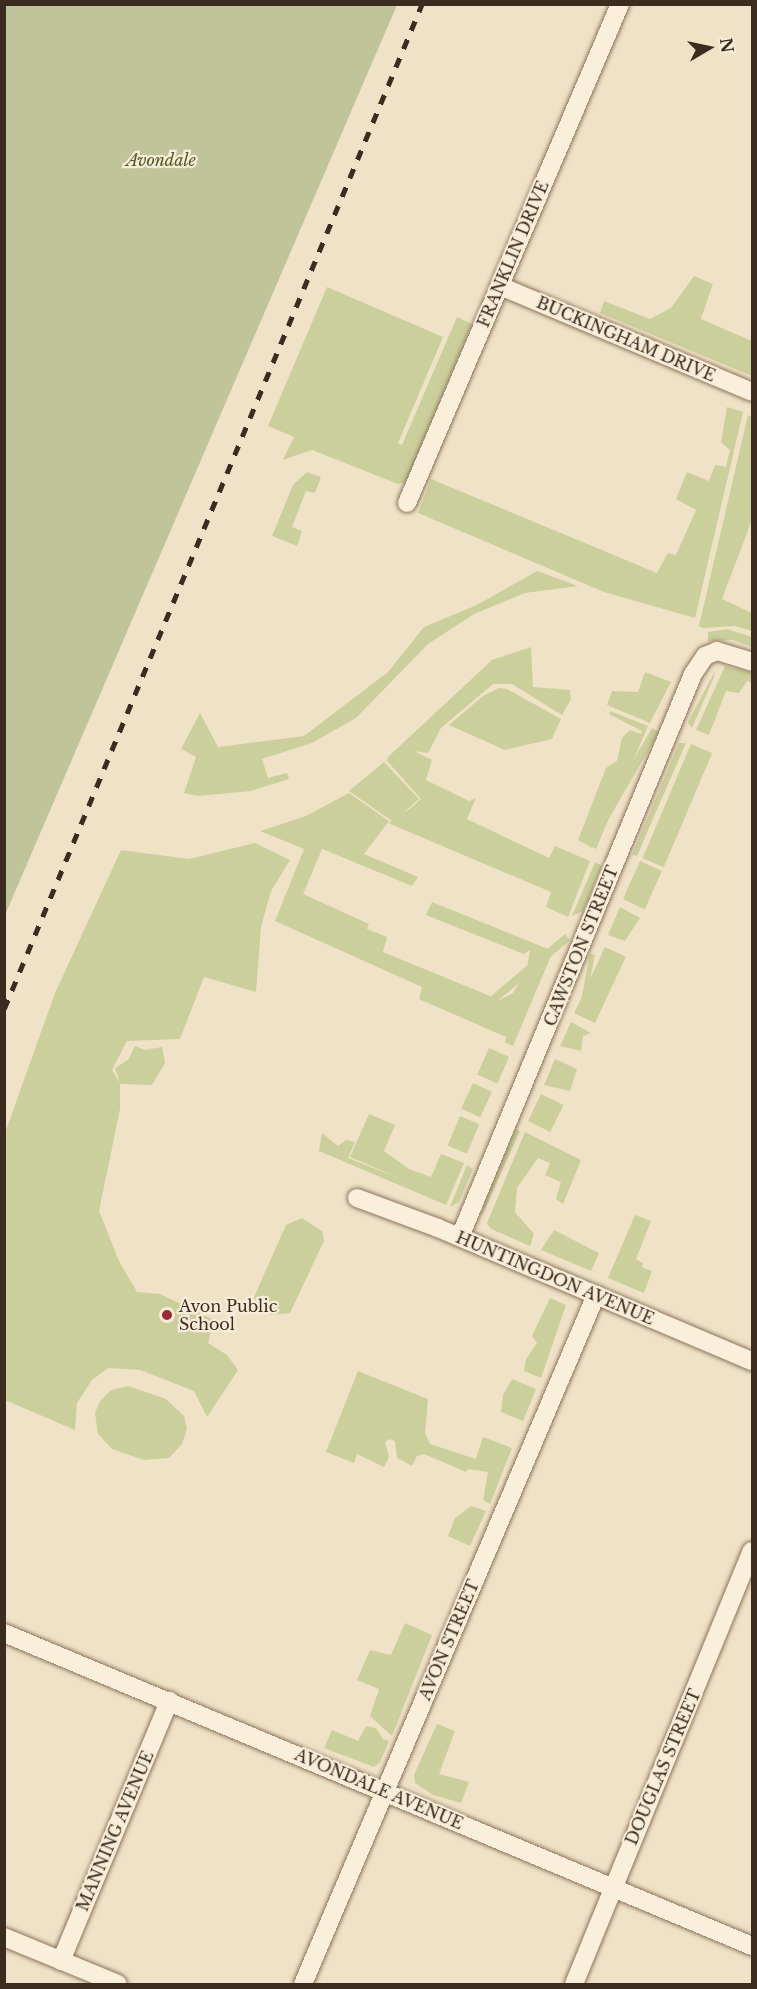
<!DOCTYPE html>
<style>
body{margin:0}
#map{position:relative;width:757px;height:1989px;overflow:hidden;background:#f0e2c7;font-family:"Libre Baskerville",serif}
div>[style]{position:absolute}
.green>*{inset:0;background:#cbcf9b;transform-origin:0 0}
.cemetery>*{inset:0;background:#c0c49a}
.roads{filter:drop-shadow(0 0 2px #8c745c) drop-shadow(0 0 2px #8c745c)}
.street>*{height:18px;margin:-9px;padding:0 9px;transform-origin:9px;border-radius:9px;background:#faefdb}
.rail>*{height:4.5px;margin-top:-2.25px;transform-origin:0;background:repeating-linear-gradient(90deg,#3c2c20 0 10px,transparent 0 20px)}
.dots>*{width:16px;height:16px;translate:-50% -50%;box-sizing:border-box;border:3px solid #f7ecd7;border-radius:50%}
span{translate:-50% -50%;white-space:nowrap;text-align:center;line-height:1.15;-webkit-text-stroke:4.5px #f7ecd7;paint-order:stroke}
.park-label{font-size:16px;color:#4e5926;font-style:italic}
.street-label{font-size:16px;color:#3c2c20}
.poi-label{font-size:16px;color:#3c2c20}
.left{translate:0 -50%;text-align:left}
.frame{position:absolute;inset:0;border:6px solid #3c2c20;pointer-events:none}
.north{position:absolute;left:679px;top:18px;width:60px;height:60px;-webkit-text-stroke:4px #f7ecd7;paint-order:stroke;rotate:81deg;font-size:16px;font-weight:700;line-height:24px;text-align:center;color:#3c2c20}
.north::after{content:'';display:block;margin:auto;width:21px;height:27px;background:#3c2c20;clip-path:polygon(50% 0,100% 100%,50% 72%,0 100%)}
</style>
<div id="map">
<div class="green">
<div style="clip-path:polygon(694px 276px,713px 284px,701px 319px,752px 341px,752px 376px,600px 313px,604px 301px,650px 319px,671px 308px)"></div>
<div style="clip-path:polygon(327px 287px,443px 337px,398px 443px,402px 445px,457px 317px,472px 324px,406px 482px,398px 484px,312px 450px,283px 460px,294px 437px,268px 426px)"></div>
<div style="clip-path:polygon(727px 407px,743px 412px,695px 618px,604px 592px,418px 513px,431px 479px,657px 573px,668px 553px,676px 555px,696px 510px,676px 499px,687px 472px,709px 481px,715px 465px,726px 467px,730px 450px,721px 442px)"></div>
<div style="clip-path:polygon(748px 415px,752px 417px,752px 520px,722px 599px,752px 613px,752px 631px,735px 626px,703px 628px,699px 626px)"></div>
<div style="clip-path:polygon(307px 472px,321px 477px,315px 493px,306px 491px,292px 527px,302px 531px,297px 546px,272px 536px,293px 485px)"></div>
<div style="clip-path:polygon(537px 571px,578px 586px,525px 593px,474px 614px,428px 644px,356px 718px,312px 743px,262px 759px,268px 778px,287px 773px,289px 779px,251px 791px,198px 796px,184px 793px,196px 757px,181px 749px,200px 713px,218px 747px,304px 736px,388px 672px,424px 627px,477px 605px)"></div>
<div style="clip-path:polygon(727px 629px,752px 637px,752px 647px,733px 640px,708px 641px,708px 632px)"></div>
<div style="clip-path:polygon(531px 647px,533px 687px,570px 690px,571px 699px,562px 715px,512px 684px,493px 684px,441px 728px,428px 753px,414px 751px,432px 760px,426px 780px,469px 801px,476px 798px,467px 819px,549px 858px,555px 846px,590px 861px,568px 917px,546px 907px,551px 892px,388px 823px,392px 821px,349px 791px,384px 762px,419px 799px,403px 813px,411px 808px,421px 799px,387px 761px,388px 757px,492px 660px)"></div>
<div style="clip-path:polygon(725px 666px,752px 673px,752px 683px,747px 681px,739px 693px,726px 691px,709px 735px,696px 730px)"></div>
<div style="clip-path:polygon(715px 671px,714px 677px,692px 728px,688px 722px)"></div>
<div style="clip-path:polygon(645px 672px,671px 682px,650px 723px,607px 705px,612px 691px,638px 692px)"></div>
<div style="clip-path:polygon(499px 688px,507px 689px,561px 719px,552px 739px,505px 750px,449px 725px,483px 696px)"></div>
<div style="clip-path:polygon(610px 711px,648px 726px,596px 849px,578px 840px,606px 768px,617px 761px,622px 738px,630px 730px,641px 734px,642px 731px,609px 714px)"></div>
<div style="left:652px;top:728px;width:8px;height:134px;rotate:30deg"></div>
<div style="clip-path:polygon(679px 743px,686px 743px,637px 856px,632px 855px)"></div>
<div style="left:691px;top:744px;width:23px;height:124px;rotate:23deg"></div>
<div style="clip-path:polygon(349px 793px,389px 821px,364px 854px,418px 877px,412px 886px,322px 849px,303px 894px,369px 924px,367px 929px,387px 937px,383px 952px,500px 1000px,513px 993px,527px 969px,530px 950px,524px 954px,426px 915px,432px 902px,553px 951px,513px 1046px,505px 1042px,506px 1037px,419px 999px,422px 987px,275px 921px,304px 849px,260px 831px,306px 816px)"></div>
<div style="clip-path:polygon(255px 843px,290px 860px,271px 891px,261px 927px,256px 992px,204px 977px,180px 1039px,127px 1041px,112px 1070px,120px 1083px,115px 1068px,128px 1060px,135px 1046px,145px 1050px,162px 1047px,165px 1063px,152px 1085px,120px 1084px,120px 1109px,99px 1211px,119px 1261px,137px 1292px,160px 1294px,214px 1320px,208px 1343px,227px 1355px,238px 1370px,207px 1417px,194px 1391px,140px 1370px,108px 1368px,92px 1380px,77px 1403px,75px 1430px,5px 1400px,5px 1133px,55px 993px,121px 850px,189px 859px)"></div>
<div style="left:640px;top:861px;width:24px;height:42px;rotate:24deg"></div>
<div style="clip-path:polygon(595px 862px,602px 866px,583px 911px,572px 916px)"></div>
<div style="clip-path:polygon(620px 907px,640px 918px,625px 941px,608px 935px)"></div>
<div style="left:565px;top:934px;width:8px;height:124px;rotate:50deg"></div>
<div style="left:605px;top:947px;width:23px;height:73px;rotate:25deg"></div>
<div style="left:590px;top:954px;width:5px;height:60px;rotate:11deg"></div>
<div style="clip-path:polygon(571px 1022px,591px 1033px,583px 1036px,581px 1051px,560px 1046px)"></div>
<div style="left:489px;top:1048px;width:22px;height:29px;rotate:24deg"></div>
<div style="clip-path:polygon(555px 1059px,577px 1069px,570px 1091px,544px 1085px)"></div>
<div style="left:473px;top:1083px;width:21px;height:28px;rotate:25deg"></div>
<div style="left:541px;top:1094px;width:25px;height:30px;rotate:26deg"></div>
<div style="clip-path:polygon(369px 1114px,395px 1125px,384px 1151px,409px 1169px,431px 1177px,441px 1154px,464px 1163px,446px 1205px,319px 1151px,322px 1133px,338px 1146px,346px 1140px,355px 1142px,348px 1158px,406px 1181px,350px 1157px)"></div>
<div style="left:460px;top:1116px;width:21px;height:32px;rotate:23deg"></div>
<div style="clip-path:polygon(516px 1129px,520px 1131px,481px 1218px,484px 1203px)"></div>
<div style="clip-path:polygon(525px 1132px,581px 1160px,563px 1204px,556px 1199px,561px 1182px,545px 1175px,550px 1163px,538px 1158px,517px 1188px,515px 1212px,534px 1234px,530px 1246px,491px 1229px,487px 1223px)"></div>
<div style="clip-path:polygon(467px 1165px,473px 1169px,459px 1202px,450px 1207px)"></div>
<div style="clip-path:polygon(635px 1215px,651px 1221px,636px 1259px,643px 1263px,642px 1267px,652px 1271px,644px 1293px,608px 1278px)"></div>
<div style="clip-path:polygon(302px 1218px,322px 1231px,324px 1241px,290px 1313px,271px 1315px,262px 1312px,254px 1297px,286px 1225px)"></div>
<div style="clip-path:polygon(554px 1230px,599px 1253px,591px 1271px,541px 1250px)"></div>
<div style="clip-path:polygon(550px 1298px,566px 1305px,541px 1378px,524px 1371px,526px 1359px,537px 1343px,532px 1336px)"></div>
<div style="clip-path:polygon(358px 1371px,428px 1399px,425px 1433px,430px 1444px,476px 1459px,483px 1437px,512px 1448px,490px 1504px,483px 1500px,488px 1472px,468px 1469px,466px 1472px,424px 1454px,417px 1456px,412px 1466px,397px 1458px,395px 1441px,389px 1439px,385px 1442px,389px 1457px,384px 1467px,357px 1454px,354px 1463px,326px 1452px)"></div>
<div style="clip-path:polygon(512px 1379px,536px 1389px,523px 1421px,501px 1412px,503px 1395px)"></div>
<div style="clip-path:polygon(128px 1386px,166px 1399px,184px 1416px,187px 1429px,182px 1444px,169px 1458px,144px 1460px,112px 1449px,98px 1434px,95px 1413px,100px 1401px,111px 1390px)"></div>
<div style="clip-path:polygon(471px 1506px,486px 1511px,470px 1546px,448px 1536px,455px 1518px)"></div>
<div style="clip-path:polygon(405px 1623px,432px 1635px,392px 1736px,370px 1716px,379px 1689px,357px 1680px,370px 1650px,391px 1655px)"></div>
<div style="clip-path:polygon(437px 1724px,455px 1731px,439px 1774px,469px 1782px,461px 1803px,433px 1795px,415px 1783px,414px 1775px)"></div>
<div style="clip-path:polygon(366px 1726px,376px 1728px,383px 1739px,389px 1741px,380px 1762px,374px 1767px,324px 1748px,332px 1730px,358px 1741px)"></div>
</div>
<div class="cemetery">
<div style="clip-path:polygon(5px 4px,397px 5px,5px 915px,4px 5px)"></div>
</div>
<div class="roads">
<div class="street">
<div style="left:500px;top:286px;width:273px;rotate:22.8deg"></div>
<div style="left:407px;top:503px;width:543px;rotate:-66.88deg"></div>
<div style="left:357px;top:1198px;width:86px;rotate:20.3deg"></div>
<div style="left:438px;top:1228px;width:341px;rotate:23deg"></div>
<div style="left:460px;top:1237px;width:609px;rotate:-67.52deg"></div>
<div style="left:693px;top:674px;width:22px;rotate:-56deg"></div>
<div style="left:705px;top:656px;width:13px;rotate:-23deg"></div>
<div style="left:717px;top:651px;width:37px;rotate:17deg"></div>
<div style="left:4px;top:1633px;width:811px;rotate:22.71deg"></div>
<div style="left:4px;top:1937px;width:123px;rotate:22.4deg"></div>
<div style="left:61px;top:1961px;width:282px;rotate:-67.4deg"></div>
<div style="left:303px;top:1984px;width:749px;rotate:-66.96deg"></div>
<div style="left:574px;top:1984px;width:468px;rotate:-67.7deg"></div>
</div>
</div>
<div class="rail">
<div style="left:4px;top:1009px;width:1088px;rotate:-67.42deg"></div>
</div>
<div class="dots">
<div style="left:167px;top:1315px;background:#9d2a30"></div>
</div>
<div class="park-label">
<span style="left:161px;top:160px">Avondale</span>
</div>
<div class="street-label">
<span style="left:513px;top:254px;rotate:-67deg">FRANKLIN DRIVE</span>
<span style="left:626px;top:339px;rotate:23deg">BUCKINGHAM DRIVE</span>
<span style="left:581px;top:946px;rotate:-68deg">CAWSTON STREET</span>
<span style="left:555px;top:1278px;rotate:23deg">HUNTINGDON AVENUE</span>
<span style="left:449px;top:1640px;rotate:-67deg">AVON STREET</span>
<span style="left:663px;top:1767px;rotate:-67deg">DOUGLAS STREET</span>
<span style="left:379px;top:1789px;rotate:23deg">AVONDALE AVENUE</span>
<span style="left:115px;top:1831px;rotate:-67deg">MANNING AVENUE</span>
</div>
<div class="poi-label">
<span class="left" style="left:179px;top:1315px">Avon Public<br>School</span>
</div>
<div class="frame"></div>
<div class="north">N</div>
</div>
